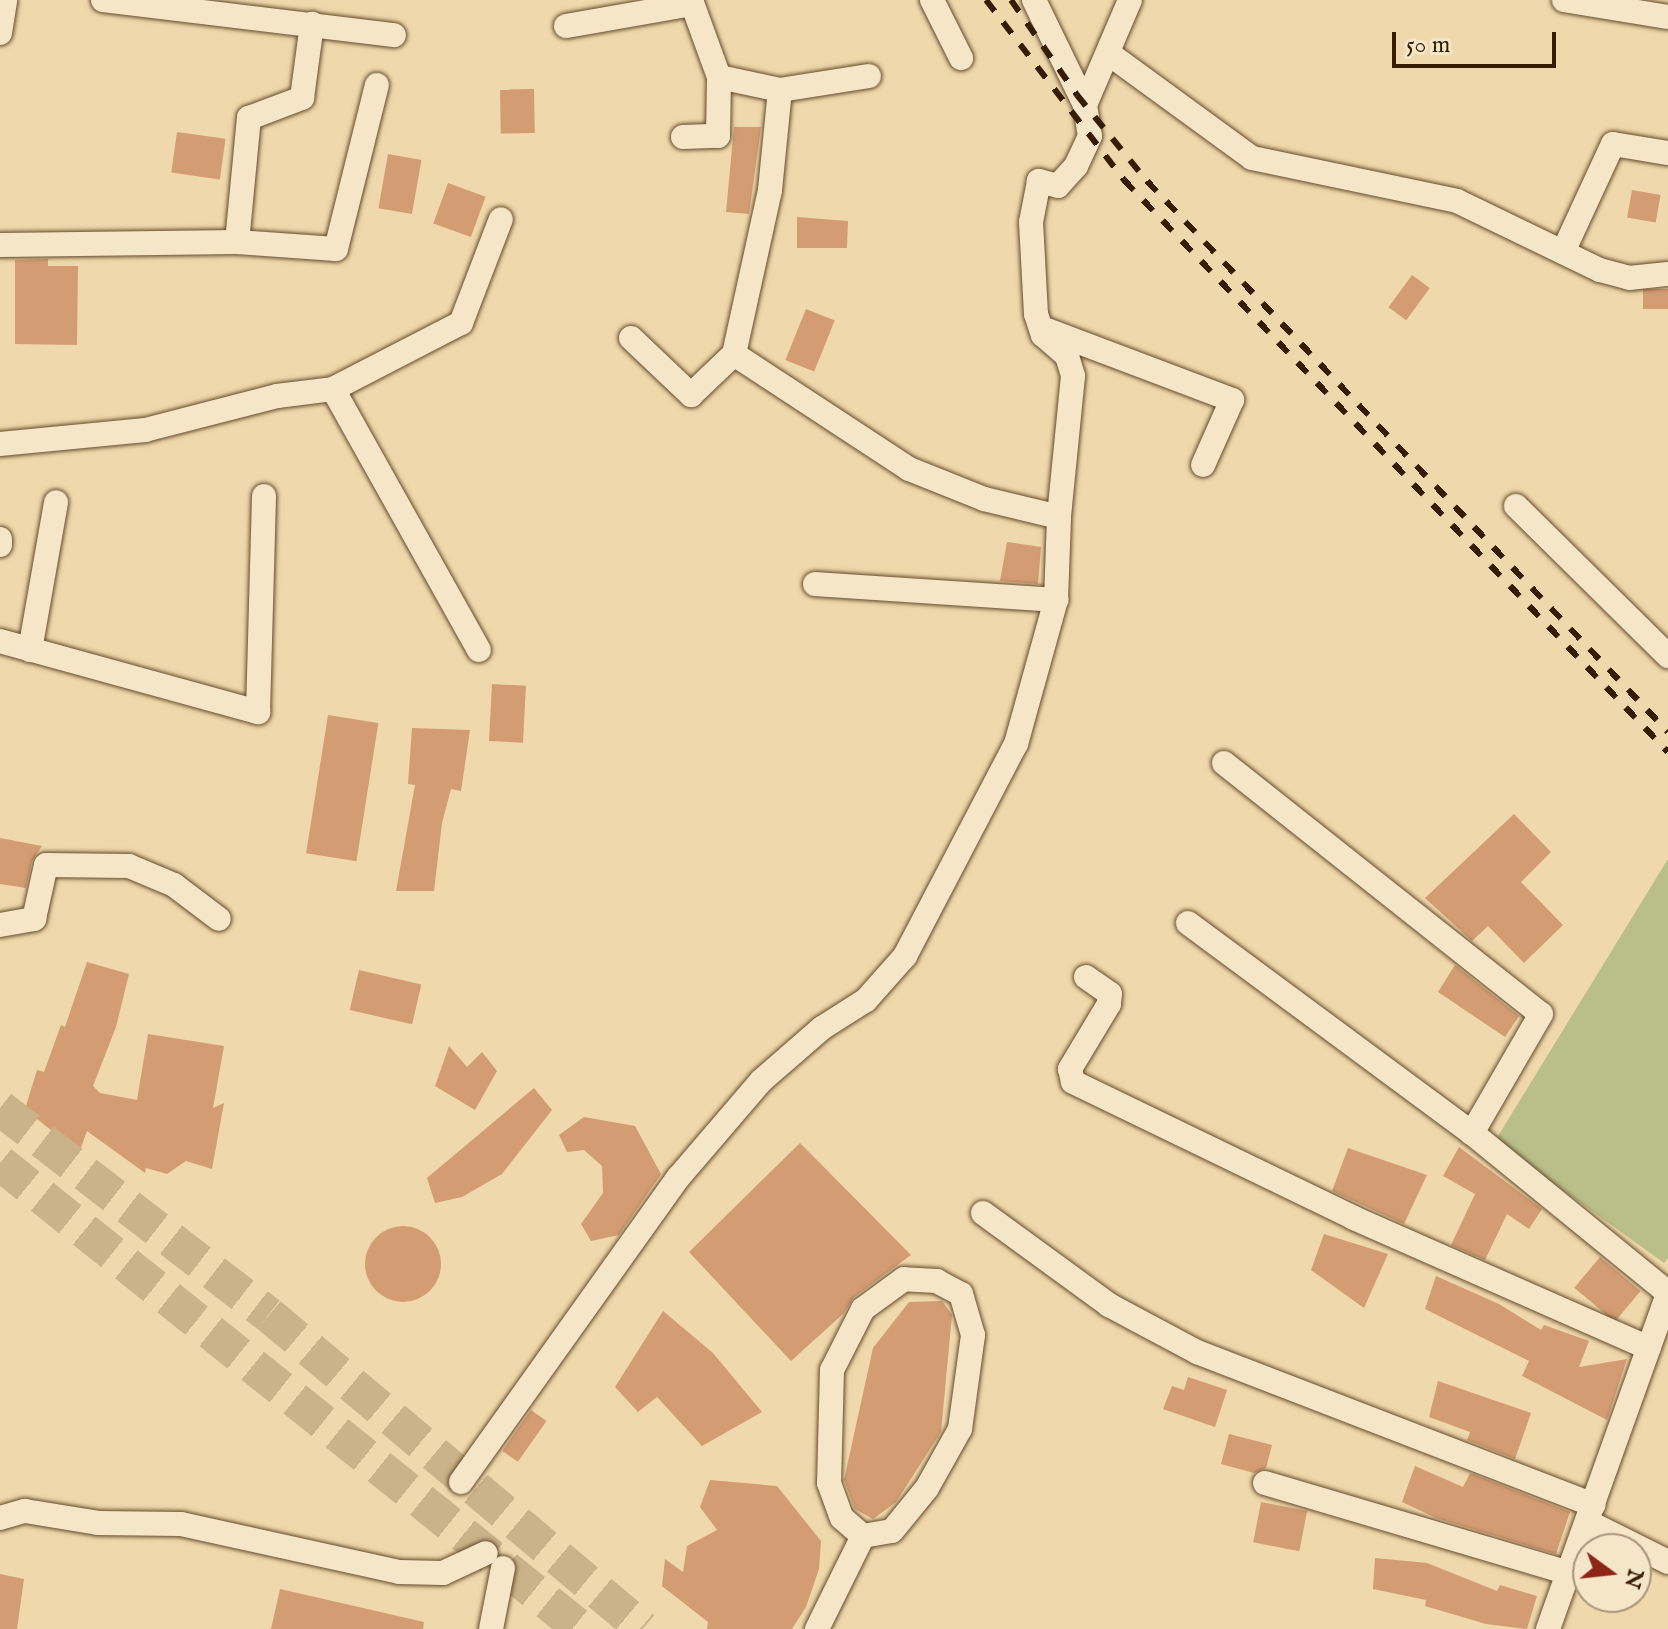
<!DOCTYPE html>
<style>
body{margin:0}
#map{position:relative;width:1668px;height:1629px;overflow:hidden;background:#efd8ab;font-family:"IM FELL English",serif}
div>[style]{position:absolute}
.green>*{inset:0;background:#babe88}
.building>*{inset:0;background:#d49c73;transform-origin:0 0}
.round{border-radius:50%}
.highway-tunnel>*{height:36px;margin-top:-18px;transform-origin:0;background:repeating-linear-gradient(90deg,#cab289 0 36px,transparent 0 54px)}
.roads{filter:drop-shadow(0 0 2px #644b2c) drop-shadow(0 0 2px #644b2c)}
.minor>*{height:24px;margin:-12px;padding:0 12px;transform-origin:12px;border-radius:12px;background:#f5e6c8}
.rail>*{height:6px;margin-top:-3px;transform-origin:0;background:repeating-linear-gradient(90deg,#351c02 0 14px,transparent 0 28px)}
span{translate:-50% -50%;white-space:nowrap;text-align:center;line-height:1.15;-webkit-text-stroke:6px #f5e6c8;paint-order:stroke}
.north{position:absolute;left:1572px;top:1533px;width:80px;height:80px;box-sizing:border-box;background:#f5e6c8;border:2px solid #a89579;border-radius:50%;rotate:105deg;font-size:22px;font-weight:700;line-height:32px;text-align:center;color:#351c02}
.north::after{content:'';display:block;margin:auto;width:28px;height:36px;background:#8f2418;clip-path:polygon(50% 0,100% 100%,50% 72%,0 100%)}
.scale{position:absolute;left:1392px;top:32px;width:164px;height:36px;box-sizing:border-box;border:4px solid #351c02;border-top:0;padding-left:10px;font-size:24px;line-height:28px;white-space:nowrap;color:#351c02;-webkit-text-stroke:6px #f5e6c8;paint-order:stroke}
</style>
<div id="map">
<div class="green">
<div style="clip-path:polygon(1668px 859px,1668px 1258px,1664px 1263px,1495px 1141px)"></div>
</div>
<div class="building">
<div style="left:534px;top:89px;width:44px;height:34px;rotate:89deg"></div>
<div style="clip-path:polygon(734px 127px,761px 127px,749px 214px,726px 212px)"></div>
<div style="left:177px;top:132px;width:49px;height:41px;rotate:8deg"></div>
<div style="left:388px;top:154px;width:34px;height:55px;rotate:10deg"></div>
<div style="left:448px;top:183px;width:40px;height:43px;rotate:20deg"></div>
<div style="left:1632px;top:190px;width:29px;height:28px;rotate:10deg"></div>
<div style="clip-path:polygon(797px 217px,848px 221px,847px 248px,797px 248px)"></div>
<div style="clip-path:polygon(48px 259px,48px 266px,78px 266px,77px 345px,15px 344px,15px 260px)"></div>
<div style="left:1412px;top:275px;width:22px;height:40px;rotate:36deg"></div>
<div style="left:1668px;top:289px;width:20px;height:25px;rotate:90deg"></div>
<div style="left:806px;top:309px;width:31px;height:55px;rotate:22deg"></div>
<div style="clip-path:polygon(1007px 542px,1041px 547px,1038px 584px,1000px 581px)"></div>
<div style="left:492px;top:684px;width:34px;height:57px;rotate:3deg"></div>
<div style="left:328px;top:715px;width:51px;height:140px;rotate:9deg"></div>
<div style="clip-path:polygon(412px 728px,470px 730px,461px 791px,451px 789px,442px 823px,434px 891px,396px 891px,415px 785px,408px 784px)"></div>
<div style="clip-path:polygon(1514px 814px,1551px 852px,1521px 882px,1563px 925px,1524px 963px,1488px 926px,1472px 941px,1425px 898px)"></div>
<div style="clip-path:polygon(0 838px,42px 846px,32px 861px,26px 888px,0 884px)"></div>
<div style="clip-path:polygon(87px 962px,129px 974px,116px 1027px,93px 1086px,100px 1093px,137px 1100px,148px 1034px,224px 1046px,213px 1108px,224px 1103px,212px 1169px,186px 1161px,167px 1174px,146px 1168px,145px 1173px,87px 1131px,79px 1153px,25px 1109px,37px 1070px,44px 1072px,61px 1025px,65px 1027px)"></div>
<div style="clip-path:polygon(1455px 965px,1519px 1016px,1505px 1037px,1438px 992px)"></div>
<div style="left:359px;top:970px;width:64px;height:41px;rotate:13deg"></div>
<div style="clip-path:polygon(449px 1046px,467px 1067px,482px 1052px,497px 1071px,475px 1110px,435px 1086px)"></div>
<div style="clip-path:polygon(534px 1088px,552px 1110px,502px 1174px,462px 1197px,435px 1203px,427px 1178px)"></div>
<div style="clip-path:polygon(584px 1117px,635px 1126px,661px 1174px,619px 1235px,591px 1241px,581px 1224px,603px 1193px,602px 1166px,584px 1150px,567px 1152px,559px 1135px)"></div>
<div style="clip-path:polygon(800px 1143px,911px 1255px,854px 1297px,843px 1314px,791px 1361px,689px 1252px)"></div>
<div style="clip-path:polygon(1459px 1147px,1542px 1209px,1529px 1229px,1507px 1214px,1485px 1260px,1451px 1245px,1475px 1194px,1443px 1176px)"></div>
<div style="clip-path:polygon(1348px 1148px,1427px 1175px,1404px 1224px,1332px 1191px)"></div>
<div class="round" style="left:365px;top:1226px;width:76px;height:76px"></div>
<div style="clip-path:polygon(1324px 1234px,1388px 1254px,1364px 1308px,1311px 1270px)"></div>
<div style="left:1600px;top:1257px;width:53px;height:40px;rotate:40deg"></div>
<div style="clip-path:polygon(1436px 1276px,1499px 1304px,1541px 1330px,1544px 1325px,1589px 1341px,1579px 1367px,1627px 1359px,1607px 1420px,1522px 1376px,1529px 1361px,1425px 1309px)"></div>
<div style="clip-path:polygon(942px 1301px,952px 1315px,941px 1432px,896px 1502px,873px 1519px,855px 1509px,844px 1480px,873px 1348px,909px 1302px)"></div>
<div style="clip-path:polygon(663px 1311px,713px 1353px,762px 1412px,702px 1446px,657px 1397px,638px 1412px,615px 1387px)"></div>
<div style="clip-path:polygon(1188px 1377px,1227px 1390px,1215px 1427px,1163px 1409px,1172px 1386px,1184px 1390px)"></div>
<div style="clip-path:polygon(1438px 1381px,1531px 1413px,1515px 1459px,1467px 1440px,1470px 1432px,1429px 1417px)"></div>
<div style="left:531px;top:1410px;width:19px;height:50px;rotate:35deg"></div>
<div style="clip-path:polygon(1229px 1434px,1272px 1445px,1266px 1468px,1254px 1473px,1221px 1464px)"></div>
<div style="clip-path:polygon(1415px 1466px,1463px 1487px,1470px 1473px,1570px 1512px,1556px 1554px,1436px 1518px,1402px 1502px)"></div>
<div style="clip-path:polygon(710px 1480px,777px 1486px,821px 1541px,819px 1569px,806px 1607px,792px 1629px,707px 1629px,708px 1622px,662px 1586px,665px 1559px,683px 1572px,687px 1546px,717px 1530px,700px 1507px)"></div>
<div style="left:1261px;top:1502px;width:47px;height:41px;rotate:11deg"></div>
<div style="clip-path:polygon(1375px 1558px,1427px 1563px,1497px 1591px,1500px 1585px,1537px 1596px,1527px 1629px,1486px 1624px,1425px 1606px,1426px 1600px,1373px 1589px)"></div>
<div style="clip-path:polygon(0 1574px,24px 1579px,17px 1629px,0 1629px)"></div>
<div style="clip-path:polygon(280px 1589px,424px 1622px,423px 1629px,271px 1629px)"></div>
</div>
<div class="highway-tunnel">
<div style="left:0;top:1108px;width:339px;rotate:37.6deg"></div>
<div style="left:269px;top:1315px;width:488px;rotate:40deg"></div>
<div style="left:0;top:1163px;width:745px;rotate:38.73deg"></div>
</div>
<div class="roads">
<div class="minor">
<div style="left:103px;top:0;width:293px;rotate:6.9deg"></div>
<div style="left:932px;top:0;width:65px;rotate:63.4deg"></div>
<div style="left:1034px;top:0;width:117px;rotate:64.1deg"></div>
<div style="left:1085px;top:105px;width:31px;rotate:81deg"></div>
<div style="left:1090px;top:136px;width:33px;rotate:115deg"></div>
<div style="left:1076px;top:166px;width:27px;rotate:132deg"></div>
<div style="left:1058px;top:186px;width:20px;rotate:-165deg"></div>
<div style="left:1039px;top:181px;width:42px;rotate:101deg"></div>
<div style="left:1031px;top:222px;width:92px;rotate:86.9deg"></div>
<div style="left:1036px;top:314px;width:22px;rotate:72deg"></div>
<div style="left:1043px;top:335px;width:32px;rotate:41deg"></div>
<div style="left:1067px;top:356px;width:21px;rotate:73deg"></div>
<div style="left:1073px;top:376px;width:142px;rotate:95.7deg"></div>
<div style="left:1564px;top:0;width:105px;rotate:9.3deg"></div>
<div style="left:566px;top:26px;width:128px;rotate:-9.9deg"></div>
<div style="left:0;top:33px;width:33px;rotate:-81deg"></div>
<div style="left:1108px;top:53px;width:178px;rotate:36.1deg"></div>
<div style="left:1252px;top:158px;width:209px;rotate:11.8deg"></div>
<div style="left:1457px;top:201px;width:159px;rotate:25.8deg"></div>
<div style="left:1600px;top:270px;width:30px;rotate:15deg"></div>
<div style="left:1629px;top:278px;width:39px;rotate:-6deg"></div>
<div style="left:780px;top:90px;width:90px;rotate:-8.9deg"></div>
<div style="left:1085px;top:105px;width:114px;rotate:-66.8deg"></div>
<div style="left:683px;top:137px;width:35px;rotate:-2deg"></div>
<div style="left:718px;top:136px;width:59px;rotate:-89deg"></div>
<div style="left:237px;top:242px;width:125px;rotate:-84.5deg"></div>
<div style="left:249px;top:118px;width:57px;rotate:-20.7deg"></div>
<div style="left:302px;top:98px;width:75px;rotate:-82.3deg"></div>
<div style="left:0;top:245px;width:237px;rotate:-0.7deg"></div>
<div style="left:237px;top:242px;width:99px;rotate:4deg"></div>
<div style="left:336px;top:249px;width:169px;rotate:-76deg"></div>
<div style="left:1563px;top:252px;width:119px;rotate:-65.2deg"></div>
<div style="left:1613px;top:144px;width:56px;rotate:9.3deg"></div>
<div style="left:1047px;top:330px;width:198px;rotate:20.7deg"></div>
<div style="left:1232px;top:400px;width:71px;rotate:114deg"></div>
<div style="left:631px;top:338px;width:83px;rotate:43.5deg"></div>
<div style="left:691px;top:395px;width:59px;rotate:-43.6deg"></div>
<div style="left:333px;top:389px;width:299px;rotate:60.8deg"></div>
<div style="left:0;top:444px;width:146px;rotate:-5.5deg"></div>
<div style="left:145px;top:430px;width:136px;rotate:-14.4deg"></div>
<div style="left:277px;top:396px;width:56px;rotate:-7.1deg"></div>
<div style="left:333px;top:389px;width:144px;rotate:-27.3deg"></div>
<div style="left:461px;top:323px;width:111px;rotate:-69deg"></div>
<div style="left:1516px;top:506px;width:214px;rotate:44.6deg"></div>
<div style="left:0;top:539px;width:6px;rotate:90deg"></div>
<div style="left:815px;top:584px;width:242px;rotate:3.8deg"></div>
<div style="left:0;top:641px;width:268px;rotate:15.4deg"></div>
<div style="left:258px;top:712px;width:216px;rotate:-88.4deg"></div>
<div style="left:30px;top:650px;width:150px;rotate:-80deg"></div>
<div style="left:1224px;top:763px;width:404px;rotate:38.4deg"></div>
<div style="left:1541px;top:1014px;width:138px;rotate:120.1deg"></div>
<div style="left:1472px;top:1133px;width:253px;rotate:39.2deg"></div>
<div style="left:1188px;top:923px;width:353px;rotate:36.5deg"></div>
<div style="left:0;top:925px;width:35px;rotate:-10deg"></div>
<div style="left:34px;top:919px;width:55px;rotate:-77.5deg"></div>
<div style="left:46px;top:865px;width:83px;rotate:0.7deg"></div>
<div style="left:129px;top:866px;width:49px;rotate:22.9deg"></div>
<div style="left:174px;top:885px;width:56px;rotate:37.1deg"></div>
<div style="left:1086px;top:977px;width:29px;rotate:35deg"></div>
<div style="left:1110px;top:994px;width:10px;rotate:96deg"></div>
<div style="left:1109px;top:1004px;width:76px;rotate:121deg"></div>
<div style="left:1070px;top:1069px;width:13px;rotate:77deg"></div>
<div style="left:1073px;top:1082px;width:312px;rotate:25.8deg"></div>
<div style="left:1354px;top:1218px;width:322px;rotate:23.8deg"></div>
<div style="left:983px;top:1213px;width:156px;rotate:36.1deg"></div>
<div style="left:1109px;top:1305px;width:100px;rotate:28.1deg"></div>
<div style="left:1197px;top:1352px;width:425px;rotate:21.1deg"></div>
<div style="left:461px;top:1482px;width:374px;rotate:-54.5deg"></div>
<div style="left:678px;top:1178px;width:128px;rotate:-49.4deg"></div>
<div style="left:761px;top:1081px;width:81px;rotate:-41deg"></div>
<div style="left:822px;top:1028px;width:52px;rotate:-32.5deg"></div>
<div style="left:866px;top:1000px;width:59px;rotate:-48.4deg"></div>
<div style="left:905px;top:956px;width:239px;rotate:-62.4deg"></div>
<div style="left:1016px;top:744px;width:149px;rotate:-74.5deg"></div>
<div style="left:1056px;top:600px;width:83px;rotate:-87.9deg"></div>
<div style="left:1059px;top:517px;width:77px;rotate:-166.5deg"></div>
<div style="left:984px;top:499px;width:81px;rotate:-158.2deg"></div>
<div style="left:909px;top:469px;width:209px;rotate:-146.7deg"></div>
<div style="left:734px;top:354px;width:168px;rotate:-77.6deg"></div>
<div style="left:770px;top:190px;width:100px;rotate:-84.3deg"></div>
<div style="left:780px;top:90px;width:62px;rotate:-168deg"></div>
<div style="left:719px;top:77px;width:82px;rotate:-110deg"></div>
<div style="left:1265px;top:1483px;width:317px;rotate:16.5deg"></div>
<div style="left:0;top:1518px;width:26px;rotate:-16deg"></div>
<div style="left:25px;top:1511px;width:74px;rotate:9.3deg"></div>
<div style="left:98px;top:1523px;width:83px;rotate:0.7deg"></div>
<div style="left:181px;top:1524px;width:223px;rotate:12.4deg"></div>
<div style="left:399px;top:1572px;width:44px;rotate:1.3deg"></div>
<div style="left:443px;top:1573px;width:47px;rotate:-24.9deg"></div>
<div style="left:1588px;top:1522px;width:89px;rotate:26.6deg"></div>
<div style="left:491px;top:1629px;width:62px;rotate:-78.9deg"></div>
<div style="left:817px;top:1629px;width:104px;rotate:-63.7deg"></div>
<div style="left:863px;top:1536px;width:29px;rotate:-10deg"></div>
<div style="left:892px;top:1531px;width:55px;rotate:-50.9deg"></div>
<div style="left:927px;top:1488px;width:68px;rotate:-60.8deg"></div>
<div style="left:960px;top:1429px;width:95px;rotate:-82.1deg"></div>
<div style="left:973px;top:1335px;width:43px;rotate:-106.3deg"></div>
<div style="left:961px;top:1294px;width:27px;rotate:-152deg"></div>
<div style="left:937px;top:1281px;width:33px;rotate:-177deg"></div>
<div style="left:904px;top:1279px;width:51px;rotate:143.8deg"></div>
<div style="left:863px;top:1309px;width:68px;rotate:116.9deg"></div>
<div style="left:832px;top:1370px;width:113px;rotate:91.5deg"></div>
<div style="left:829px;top:1483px;width:37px;rotate:70deg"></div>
<div style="left:842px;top:1518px;width:28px;rotate:41deg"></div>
<div style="left:1548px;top:1629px;width:356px;rotate:-70.3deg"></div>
</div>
</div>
<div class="rail">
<div style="left:986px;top:0;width:227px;rotate:52.5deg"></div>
<div style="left:1124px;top:180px;width:789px;rotate:46.44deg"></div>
<div style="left:1011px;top:0;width:116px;rotate:55.2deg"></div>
<div style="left:1077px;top:95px;width:111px;rotate:50.9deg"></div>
<div style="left:1147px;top:181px;width:758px;rotate:46.6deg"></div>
</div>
<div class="north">N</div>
<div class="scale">50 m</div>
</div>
